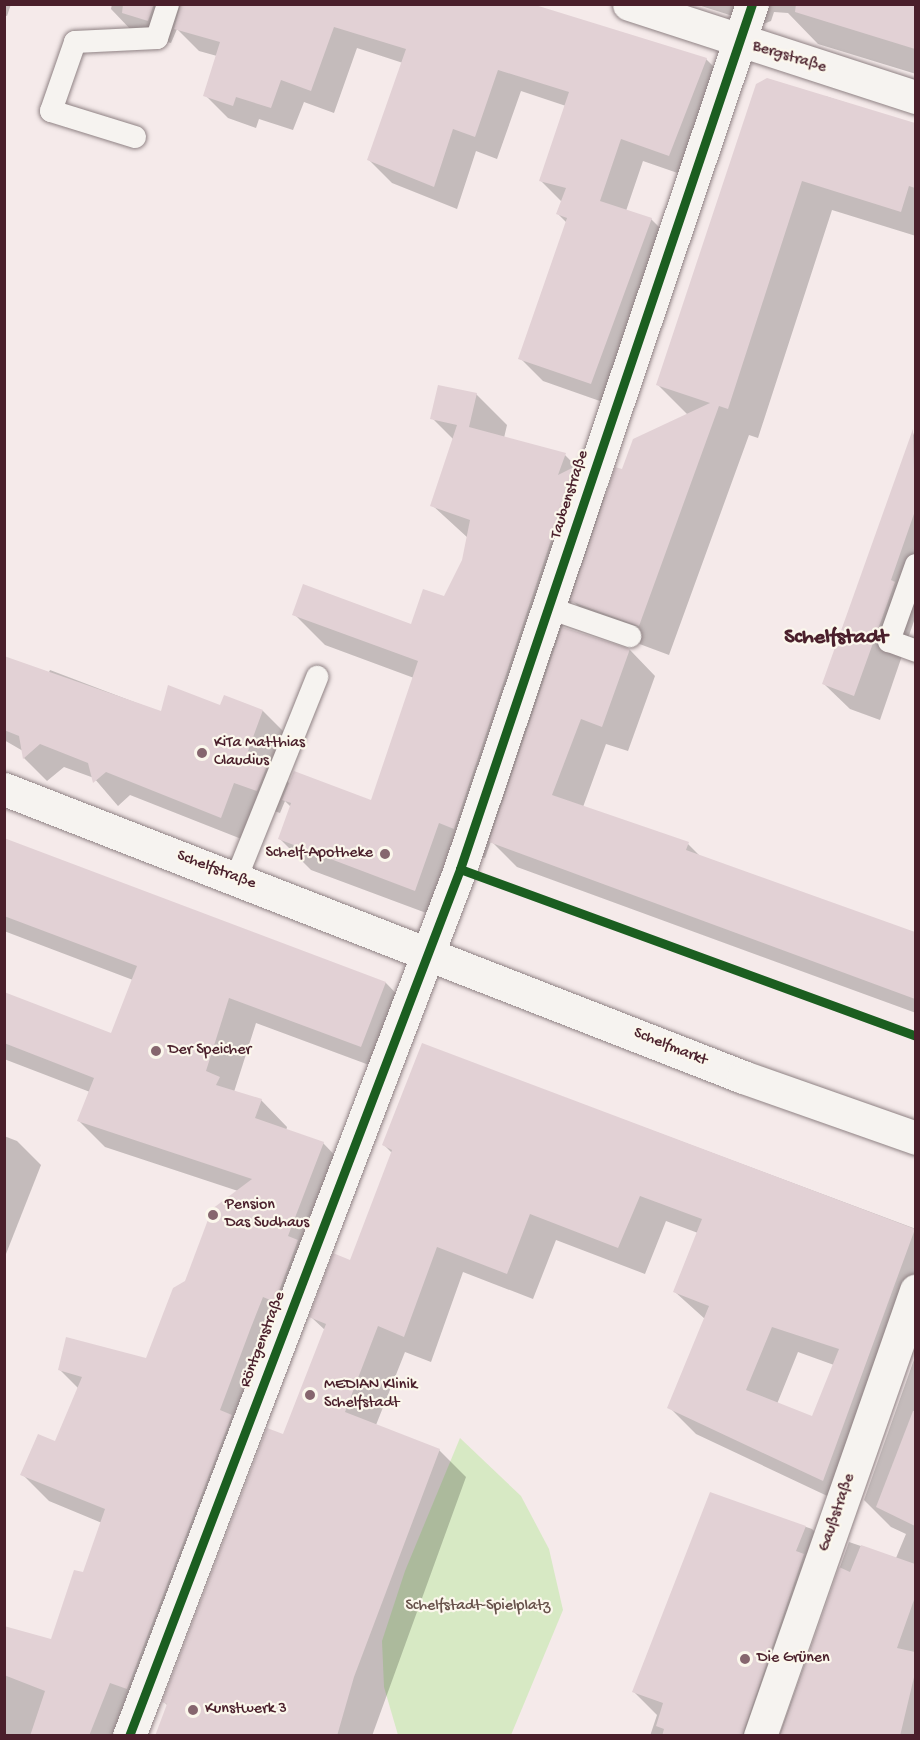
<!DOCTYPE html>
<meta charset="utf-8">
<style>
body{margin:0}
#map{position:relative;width:920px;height:1740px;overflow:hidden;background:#f5eaea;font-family:"Gochi Hand",sans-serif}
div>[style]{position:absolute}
.green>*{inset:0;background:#d7e9c4}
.shadow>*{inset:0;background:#0003}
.building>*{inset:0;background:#e2d1d5}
.roads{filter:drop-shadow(0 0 2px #8f8284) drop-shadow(0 0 2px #8f8284)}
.service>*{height:22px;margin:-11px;padding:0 11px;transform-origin:11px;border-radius:11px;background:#f6f3f0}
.minor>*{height:33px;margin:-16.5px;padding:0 16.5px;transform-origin:16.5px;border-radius:16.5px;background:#f6f3f0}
.cycleway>*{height:9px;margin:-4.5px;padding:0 4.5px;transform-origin:4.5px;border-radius:4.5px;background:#1b5e20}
.dots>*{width:16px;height:16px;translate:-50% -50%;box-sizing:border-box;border:3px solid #fbf7ec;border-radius:50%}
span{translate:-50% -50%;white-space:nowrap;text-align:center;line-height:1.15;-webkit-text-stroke:4.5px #fbf7ec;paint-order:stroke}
.street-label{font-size:16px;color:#4a1f2b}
.poi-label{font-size:16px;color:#4a1f2b}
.left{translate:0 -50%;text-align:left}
.right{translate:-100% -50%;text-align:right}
.park-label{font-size:16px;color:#67514a}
.district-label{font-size:22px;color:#4a1f2b;font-weight:700}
.frame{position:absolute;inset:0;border:6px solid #4a1f2b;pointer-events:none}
</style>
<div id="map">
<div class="green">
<div style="clip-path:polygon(460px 1438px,521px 1496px,549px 1549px,563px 1610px,511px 1735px,398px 1735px,384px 1687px,382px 1641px,405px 1571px)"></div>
</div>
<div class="shadow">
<div style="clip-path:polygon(4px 4px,11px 4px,7px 16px,4px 15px)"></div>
<div style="clip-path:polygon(112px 4px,528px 4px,706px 59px,729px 82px,692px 178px,643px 161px,626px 211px,651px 219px,674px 242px,614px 406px,543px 381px,520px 358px,567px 223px,558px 214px,562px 202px,540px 180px,566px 106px,521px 91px,497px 159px,476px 151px,457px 209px,392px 183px,369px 160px,403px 63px,357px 48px,334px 113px,304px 102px,293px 130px,259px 119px,256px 128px,228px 118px,205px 95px,217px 56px,199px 51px,177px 29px,171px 43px,133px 32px,111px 9px)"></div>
<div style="clip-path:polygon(695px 4px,916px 4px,916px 74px,818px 44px,788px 13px,774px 12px,771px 21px,761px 25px)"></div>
<div style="clip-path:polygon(825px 96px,916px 125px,916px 236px,832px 210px,758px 438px,749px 435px,669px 655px,602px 630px,572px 600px,562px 628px,630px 650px,655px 676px,628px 751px,606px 744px,583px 807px,688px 844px,702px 858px,916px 934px,916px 1013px,517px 867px,491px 841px,485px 858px,470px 853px,445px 920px,311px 870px,280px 839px,291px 807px,285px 801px,280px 813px,257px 805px,244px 840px,130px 795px,118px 806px,94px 778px,64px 767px,47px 781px,24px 758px,23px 751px,4px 740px,4px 675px,48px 674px,50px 670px,163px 713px,221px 707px,263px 711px,286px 734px,274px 768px,290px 784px,372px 802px,414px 678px,325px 645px,294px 614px,412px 626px,445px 598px,463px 560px,468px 538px,432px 505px,454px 440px,432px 418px,476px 394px,507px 425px,504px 438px,565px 455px,607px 498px,623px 471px,688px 415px,658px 385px)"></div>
<div style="clip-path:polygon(916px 427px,916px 615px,880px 720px,850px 709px,824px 684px)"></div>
<div style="clip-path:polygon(4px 840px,386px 983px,412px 1010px,388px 1072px,256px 1023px,234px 1092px,261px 1100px,287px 1127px,286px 1131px,323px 1143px,349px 1170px,126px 1736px,4px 1736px,4px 1627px,51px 1641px,84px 1574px,102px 1523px,49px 1501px,22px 1474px,56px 1443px,79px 1389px,60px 1370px,147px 1360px,238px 1191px,105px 1147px,79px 1121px,90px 1092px,4px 1059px,4px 995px,112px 1035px,133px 980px,4px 931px)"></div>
<div style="clip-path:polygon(evenodd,423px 1045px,916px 1229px,916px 1336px,855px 1509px,696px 1434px,669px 1407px,705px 1319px,675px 1292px,698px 1233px,666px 1221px,645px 1274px,556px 1240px,533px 1299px,463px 1272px,431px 1362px,405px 1352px,376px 1425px,439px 1450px,466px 1477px,372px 1736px,157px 1736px,168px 1706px,164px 1702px,284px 1436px,325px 1330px,311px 1317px,350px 1262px,392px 1153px,384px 1145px,423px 1045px,798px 1352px,834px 1365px,813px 1418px,777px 1404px,798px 1352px)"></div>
<div style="clip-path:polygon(4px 1136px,17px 1141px,41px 1165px,4px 1259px)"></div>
<div style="clip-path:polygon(916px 1354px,916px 1736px,779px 1736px,849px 1542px,896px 1558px,906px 1534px,891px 1527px,864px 1500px)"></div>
<div style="clip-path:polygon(711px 1494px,812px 1529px,839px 1556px,776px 1736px,650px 1736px,657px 1715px,634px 1692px)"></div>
</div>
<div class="building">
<div style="clip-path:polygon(123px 4px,154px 4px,148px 21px,122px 13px)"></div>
<div style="clip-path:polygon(181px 4px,532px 4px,707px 58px,669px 156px,621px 139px,600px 201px,652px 218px,591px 384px,518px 359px,567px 218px,556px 214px,566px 188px,539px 181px,569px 92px,498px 70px,475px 137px,453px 129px,434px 187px,367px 160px,406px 49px,334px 27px,311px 91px,281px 80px,271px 108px,236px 97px,233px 106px,203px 96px,220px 42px,174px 29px)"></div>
<div style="clip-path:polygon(796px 4px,915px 4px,915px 49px,795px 12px)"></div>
<div style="clip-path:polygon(767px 78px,915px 123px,915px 188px,909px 186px,901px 212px,802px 181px,728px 409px,719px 406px,639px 626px,570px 601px,615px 467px,622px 469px,633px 439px,710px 403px,656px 385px,756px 84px)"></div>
<div style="clip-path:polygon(438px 385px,477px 393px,469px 427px,566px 453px,558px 475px,576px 466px,454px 829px,439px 823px,415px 891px,278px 839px,291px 803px,282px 800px,294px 771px,371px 800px,418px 661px,292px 615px,303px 584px,411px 624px,423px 589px,444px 596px,462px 560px,470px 520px,430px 506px,457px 425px,430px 419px)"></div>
<div style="clip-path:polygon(913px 429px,915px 511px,891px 580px,895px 582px,854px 696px,822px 684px)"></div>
<div style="clip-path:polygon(562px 627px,630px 649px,602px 727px,581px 719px,552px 795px,689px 842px,686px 850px,915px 932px,915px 999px,489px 842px)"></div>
<div style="clip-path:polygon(4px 656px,161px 711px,168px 685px,220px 705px,224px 695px,263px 710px,248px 751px,269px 761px,257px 791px,234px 783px,221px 818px,106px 772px,93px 783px,88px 763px,40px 744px,23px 759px,19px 736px,4px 730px)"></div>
<div style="clip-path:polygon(4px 838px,386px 982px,361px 1047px,229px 998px,206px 1071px,220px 1077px,216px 1085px,262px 1099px,255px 1118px,324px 1142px,288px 1236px,298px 1240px,275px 1302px,263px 1297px,250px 1330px,220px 1410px,232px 1415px,127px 1689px,110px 1683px,89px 1736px,30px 1736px,45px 1691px,4px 1675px,4px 1626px,51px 1639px,74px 1570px,83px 1572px,105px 1509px,20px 1475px,38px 1434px,55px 1441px,82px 1377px,58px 1370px,66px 1337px,146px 1358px,173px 1288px,185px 1281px,212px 1209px,252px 1179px,77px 1121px,94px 1078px,4px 1043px,4px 992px,111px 1033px,137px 966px,4px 916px)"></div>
<div style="clip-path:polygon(evenodd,422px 1043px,915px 1229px,823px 1481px,667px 1408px,709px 1306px,673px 1292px,702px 1219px,640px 1196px,618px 1248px,530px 1214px,507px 1274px,437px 1247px,404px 1337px,378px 1326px,345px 1412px,440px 1449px,354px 1677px,337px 1736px,155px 1736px,167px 1704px,162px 1702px,267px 1428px,283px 1434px,326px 1324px,309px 1317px,333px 1253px,350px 1260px,392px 1150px,382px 1145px,422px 1043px,772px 1327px,839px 1349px,812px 1416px,746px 1390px,772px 1327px)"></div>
<div style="clip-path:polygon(913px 1411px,915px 1411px,915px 1526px,876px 1507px)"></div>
<div style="clip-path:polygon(710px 1492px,806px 1526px,796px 1551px,804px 1554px,742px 1736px,662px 1736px,664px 1729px,656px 1726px,663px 1703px,632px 1692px)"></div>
<div style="clip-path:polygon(861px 1545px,915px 1564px,915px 1597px,897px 1648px,915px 1652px,915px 1673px,900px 1736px,780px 1736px,839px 1567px,850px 1572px)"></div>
</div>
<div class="roads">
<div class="service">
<div style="left:135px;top:137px;width:88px;rotate:-162.8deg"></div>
<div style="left:51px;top:111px;width:73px;rotate:-70.8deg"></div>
<div style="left:75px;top:42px;width:82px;rotate:-2.8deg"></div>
<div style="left:157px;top:38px;width:36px;rotate:-72deg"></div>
<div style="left:916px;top:565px;width:81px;rotate:109.6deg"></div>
<div style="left:889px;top:641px;width:29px;rotate:20deg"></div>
<div style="left:549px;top:608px;width:86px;rotate:19.1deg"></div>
<div style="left:236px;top:879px;width:218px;rotate:-68.1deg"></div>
</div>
<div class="minor">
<div style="left:629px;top:4px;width:302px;rotate:18deg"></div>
<div style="left:4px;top:789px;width:793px;rotate:21.29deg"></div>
<div style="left:743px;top:1077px;width:183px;rotate:19.4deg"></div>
<div style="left:129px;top:1736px;width:928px;rotate:-69.1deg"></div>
<div style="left:460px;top:869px;width:913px;rotate:-71.35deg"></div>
<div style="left:760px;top:1736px;width:472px;rotate:-70.7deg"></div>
</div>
</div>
<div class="cycleway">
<div style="left:460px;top:869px;width:486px;rotate:20.1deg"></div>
<div style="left:129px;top:1736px;width:928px;rotate:-69.1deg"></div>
<div style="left:460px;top:869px;width:913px;rotate:-71.35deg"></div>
</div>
<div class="dots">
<div style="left:202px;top:753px;background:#86666e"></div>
<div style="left:385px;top:854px;background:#86666e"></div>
<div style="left:156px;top:1051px;background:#86666e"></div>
<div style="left:213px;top:1215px;background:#86666e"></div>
<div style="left:310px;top:1395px;background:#86666e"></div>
<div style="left:745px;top:1659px;background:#86666e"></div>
<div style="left:193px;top:1710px;background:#86666e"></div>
</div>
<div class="street-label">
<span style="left:789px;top:58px;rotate:17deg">Bergstraße</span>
<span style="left:571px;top:495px;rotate:-72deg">Taubenstraße</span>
<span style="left:216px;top:871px;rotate:21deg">Schelfstraße</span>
<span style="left:670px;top:1048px;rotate:22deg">Schelfmarkt</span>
<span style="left:264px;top:1340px;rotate:-69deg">Röntgenstraße</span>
<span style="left:838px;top:1513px;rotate:-71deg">Gaußstraße</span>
</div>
<div class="poi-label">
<span class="left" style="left:214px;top:753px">KiTa Matthias<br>Claudius</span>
<span class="right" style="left:373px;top:854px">Schelf-Apotheke</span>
<span class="left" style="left:168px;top:1051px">Der Speicher</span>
<span class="left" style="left:225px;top:1215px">Pension<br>Das Sudhaus</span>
<span class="left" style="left:324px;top:1395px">MEDIAN Klinik<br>Schelfstadt</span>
<span class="left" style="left:757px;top:1659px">Die Grünen</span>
<span class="left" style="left:205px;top:1710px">Kunstwerk 3</span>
</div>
<div class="park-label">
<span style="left:478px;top:1607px">Schelfstadt-Spielplatz</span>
</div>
<div class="district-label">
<span style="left:836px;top:639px">Schelfstadt</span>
</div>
<div class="frame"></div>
</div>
